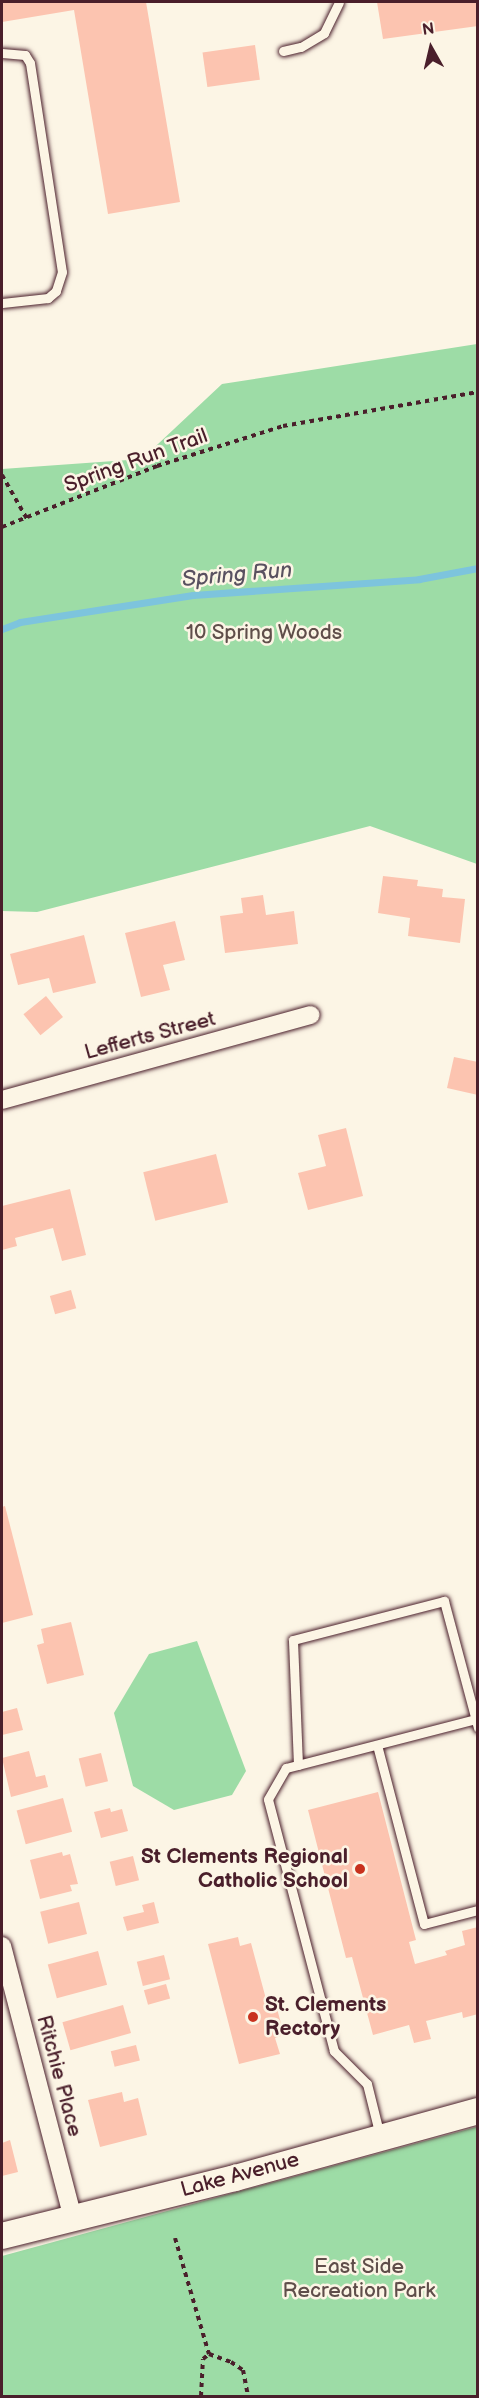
<!DOCTYPE html>
<style>
body{margin:0}
#map{position:relative;width:479px;height:2398px;overflow:hidden;background:#fcf5e5;font-family:"Balsamiq Sans",sans-serif}
div>[style]{position:absolute}
.green>*{inset:0;background:#9ddca6}
.stream>*{height:7px;margin:-3.5px;padding:0 3.5px;transform-origin:3.5px;border-radius:3.5px;background:#7dc4dd}
.building>*{inset:0;background:#fcc4b0;transform-origin:0 0}
.path>*{height:4px;margin-top:-2px;transform-origin:0;background:repeating-linear-gradient(90deg,#4a1f2b 0 4.5px,transparent 0 9px)}
.roads{filter:drop-shadow(0 0 2px #4a1f2b) drop-shadow(0 0 2px #4a1f2b)}
.service>*{height:9px;margin:-4.5px;padding:0 4.5px;transform-origin:4.5px;border-radius:4.5px;background:#fcf5e5}
.minor>*{height:18px;margin:-9px;padding:0 9px;transform-origin:9px;border-radius:9px;background:#fcf5e5}
.secondary>*{height:26px;margin:-13px;padding:0 13px;transform-origin:13px;border-radius:13px;background:#fcf5e5}
.dots>*{width:16px;height:16px;translate:-50% -50%;box-sizing:border-box;border:3px solid #fcf5e5;border-radius:50%}
span{translate:-50% -50%;white-space:nowrap;text-align:center;line-height:1.15;-webkit-text-stroke:5px #fcf5e5;paint-order:stroke}
.street-label{font-size:21px;color:#4a1f2b}
.park-label{font-size:21px;color:#5f4e4a}
.poi-label{font-size:21px;color:#4a1f2b;font-weight:700}
.right{translate:-100% -50%;text-align:right}
.left{translate:0 -50%;text-align:left}
.water-label{font-size:22px;color:#595160;font-style:italic}
.frame{position:absolute;inset:0;border:3px solid #4a1f2b;pointer-events:none}
.north{position:absolute;left:401px;top:18px;width:60px;height:60px;-webkit-text-stroke:4px #fcf5e5;paint-order:stroke;rotate:352deg;font-size:16px;font-weight:700;line-height:24px;text-align:center;color:#4a1f2b}
.north::after{content:'';display:block;margin:auto;width:21px;height:27px;background:#4a1f2b;clip-path:polygon(50% 0,100% 100%,50% 72%,0 100%)}
</style>
<div id="map">
<div class="green">
<div style="clip-path:polygon(477px 344px,477px 864px,370px 826px,37px 912px,2px 911px,2px 469px,142px 459px,222px 384px)"></div>
<div style="clip-path:polygon(197px 1641px,246px 1771px,232px 1795px,174px 1810px,133px 1786px,114px 1713px,149px 1654px)"></div>
<div style="clip-path:polygon(476px 2127px,477px 2396px,2px 2396px,2px 2256px)"></div>
</div>
<div class="stream">
<div style="left:2px;top:629px;width:19px;rotate:-21deg"></div>
<div style="left:20px;top:622px;width:175px;rotate:-8.9deg"></div>
<div style="left:193px;top:595px;width:227px;rotate:-4deg"></div>
<div style="left:419px;top:579px;width:60px;rotate:-10.6deg"></div>
</div>
<div class="building">
<div style="clip-path:polygon(2px 2px,146px 2px,180px 202px,108px 214px,74px 10px,2px 22px)"></div>
<div style="clip-path:polygon(377px 2px,478px 2px,478px 26px,383px 39px)"></div>
<div style="left:255px;top:45px;width:35px;height:53px;rotate:82deg"></div>
<div style="clip-path:polygon(383px 876px,418px 880px,417px 886px,443px 889px,442px 897px,465px 899px,460px 943px,408px 936px,410px 918px,378px 913px)"></div>
<div style="clip-path:polygon(263px 895px,266px 915px,294px 911px,298px 944px,225px 953px,220px 916px,243px 913px,241px 898px)"></div>
<div style="clip-path:polygon(175px 921px,185px 960px,163px 965px,170px 990px,141px 997px,125px 933px)"></div>
<div style="clip-path:polygon(84px 935px,96px 983px,53px 993px,49px 978px,18px 985px,10px 954px)"></div>
<div style="left:46px;top:996px;width:27px;height:29px;rotate:51deg"></div>
<div style="clip-path:polygon(454px 1057px,478px 1062px,478px 1095px,447px 1088px)"></div>
<div style="clip-path:polygon(346px 1128px,363px 1196px,308px 1210px,298px 1173px,326px 1166px,318px 1135px)"></div>
<div style="left:216px;top:1154px;width:50px;height:75px;rotate:76deg"></div>
<div style="clip-path:polygon(70px 1189px,86px 1255px,62px 1261px,53px 1228px,15px 1238px,17px 1246px,2px 1250px,2px 1206px)"></div>
<div style="left:71px;top:1290px;width:19px;height:22px;rotate:74deg"></div>
<div style="clip-path:polygon(5px 1506px,33px 1615px,2px 1623px,2px 1507px)"></div>
<div style="clip-path:polygon(71px 1622px,84px 1675px,47px 1684px,37px 1645px,44px 1643px,41px 1629px)"></div>
<div style="clip-path:polygon(17px 1708px,23px 1730px,2px 1735px,2px 1712px)"></div>
<div style="clip-path:polygon(29px 1751px,36px 1777px,45px 1775px,48px 1787px,11px 1797px,2px 1758px)"></div>
<div style="left:101px;top:1753px;width:29px;height:23px;rotate:76deg"></div>
<div style="clip-path:polygon(378px 1792px,416px 1940px,409px 1942px,415px 1964px,447px 1955px,445px 1951px,465px 1945px,462px 1931px,478px 1927px,478px 2014px,463px 2018px,462px 2012px,426px 2021px,431px 2039px,414px 2043px,409px 2025px,373px 2035px,352px 1957px,346px 1958px,308px 1810px)"></div>
<div style="left:63px;top:1798px;width:35px;height:48px;rotate:75deg"></div>
<div style="clip-path:polygon(110px 1808px,111px 1812px,122px 1809px,128px 1831px,101px 1838px,94px 1812px)"></div>
<div style="clip-path:polygon(62px 1852px,63px 1856px,70px 1854px,78px 1884px,70px 1885px,72px 1891px,40px 1899px,30px 1860px)"></div>
<div style="left:133px;top:1856px;width:25px;height:24px;rotate:76deg"></div>
<div style="left:79px;top:1902px;width:33px;height:40px;rotate:76deg"></div>
<div style="clip-path:polygon(154px 1902px,159px 1923px,127px 1931px,123px 1917px,144px 1912px,142px 1905px)"></div>
<div style="clip-path:polygon(238px 1937px,240px 1946px,251px 1943px,266px 1999px,274px 1997px,284px 2035px,275px 2038px,280px 2054px,239px 2064px,208px 1944px)"></div>
<div style="left:98px;top:1951px;width:35px;height:52px;rotate:75deg"></div>
<div style="left:164px;top:1955px;width:25px;height:28px;rotate:76deg"></div>
<div style="left:166px;top:1984px;width:15px;height:23px;rotate:74deg"></div>
<div style="left:123px;top:2005px;width:29px;height:63px;rotate:74deg"></div>
<div style="left:136px;top:2045px;width:16px;height:26px;rotate:76deg"></div>
<div style="clip-path:polygon(122px 2092px,124px 2102px,138px 2098px,147px 2135px,100px 2147px,88px 2100px)"></div>
<div style="clip-path:polygon(10px 2140px,18px 2172px,2px 2176px,2px 2143px)"></div>
</div>
<div class="path">
<div style="left:2px;top:475px;width:51px;rotate:60.4deg"></div>
<div style="left:2px;top:527px;width:167px;rotate:-21.5deg"></div>
<div style="left:157px;top:466px;width:132px;rotate:-17.6deg"></div>
<div style="left:283px;top:426px;width:198px;rotate:-9.9deg"></div>
<div style="left:175px;top:2238px;width:121px;rotate:73.7deg"></div>
<div style="left:209px;top:2354px;width:23px;rotate:20deg"></div>
<div style="left:231px;top:2362px;width:14px;rotate:34deg"></div>
<div style="left:243px;top:2370px;width:26px;rotate:79deg"></div>
<div style="left:201px;top:2396px;width:37px;rotate:-87deg"></div>
<div style="left:203px;top:2359px;width:8px;rotate:-40deg"></div>
</div>
<div class="roads">
<div class="service">
<div style="left:283px;top:51px;width:18px;rotate:-13deg"></div>
<div style="left:301px;top:47px;width:27px;rotate:-31deg"></div>
<div style="left:324px;top:33px;width:34px;rotate:-64deg"></div>
<div style="left:2px;top:53px;width:23px;rotate:5deg"></div>
<div style="left:25px;top:55px;width:9px;rotate:58deg"></div>
<div style="left:30px;top:63px;width:211px;rotate:81.3deg"></div>
<div style="left:62px;top:272px;width:20px;rotate:108deg"></div>
<div style="left:56px;top:291px;width:11px;rotate:139deg"></div>
<div style="left:48px;top:298px;width:46px;rotate:173.8deg"></div>
<div style="left:377px;top:1745px;width:185px;rotate:75.3deg"></div>
<div style="left:424px;top:1924px;width:56px;rotate:-14.5deg"></div>
<div style="left:298px;top:1765px;width:125px;rotate:-92.3deg"></div>
<div style="left:293px;top:1640px;width:156px;rotate:-14.5deg"></div>
<div style="left:444px;top:1601px;width:131px;rotate:75deg"></div>
<div style="left:380px;top:2136px;width:54px;rotate:-104deg"></div>
<div style="left:367px;top:2084px;width:47px;rotate:-135deg"></div>
<div style="left:334px;top:2051px;width:260px;rotate:-104.7deg"></div>
<div style="left:268px;top:1799px;width:36px;rotate:-60deg"></div>
<div style="left:286px;top:1768px;width:195px;rotate:-14.5deg"></div>
</div>
<div class="minor">
<div style="left:2px;top:1100px;width:320px;rotate:-15.4deg"></div>
<div style="left:2px;top:1946px;width:281px;rotate:75.4deg"></div>
</div>
<div class="secondary">
<div style="left:2px;top:2236px;width:240px;rotate:-14deg"></div>
<div style="left:235px;top:2178px;width:252px;rotate:-15.4deg"></div>
</div>
</div>
<div class="dots">
<div style="left:360px;top:1869px;background:#c8321e"></div>
<div style="left:253px;top:2017px;background:#c8321e"></div>
</div>
<div class="street-label">
<span style="left:136px;top:461px;rotate:-20deg">Spring Run Trail</span>
<span style="left:150px;top:1036px;rotate:-15deg">Lefferts Street</span>
<span style="left:59px;top:2076px;rotate:75deg">Ritchie Place</span>
<span style="left:240px;top:2175px;rotate:-15deg">Lake Avenue</span>
</div>
<div class="park-label">
<span style="left:264px;top:633px">10 Spring Woods</span>
<span style="left:359px;top:2279px">East Side<br>Recreation Park</span>
</div>
<div class="poi-label">
<span class="right" style="left:348px;top:1869px">St Clements Regional<br>Catholic School</span>
<span class="left" style="left:265px;top:2017px">St. Clements<br>Rectory</span>
</div>
<div class="water-label">
<span style="left:237px;top:575px;rotate:-5deg">Spring Run</span>
</div>
<div class="frame"></div>
<div class="north">N</div>
</div>
